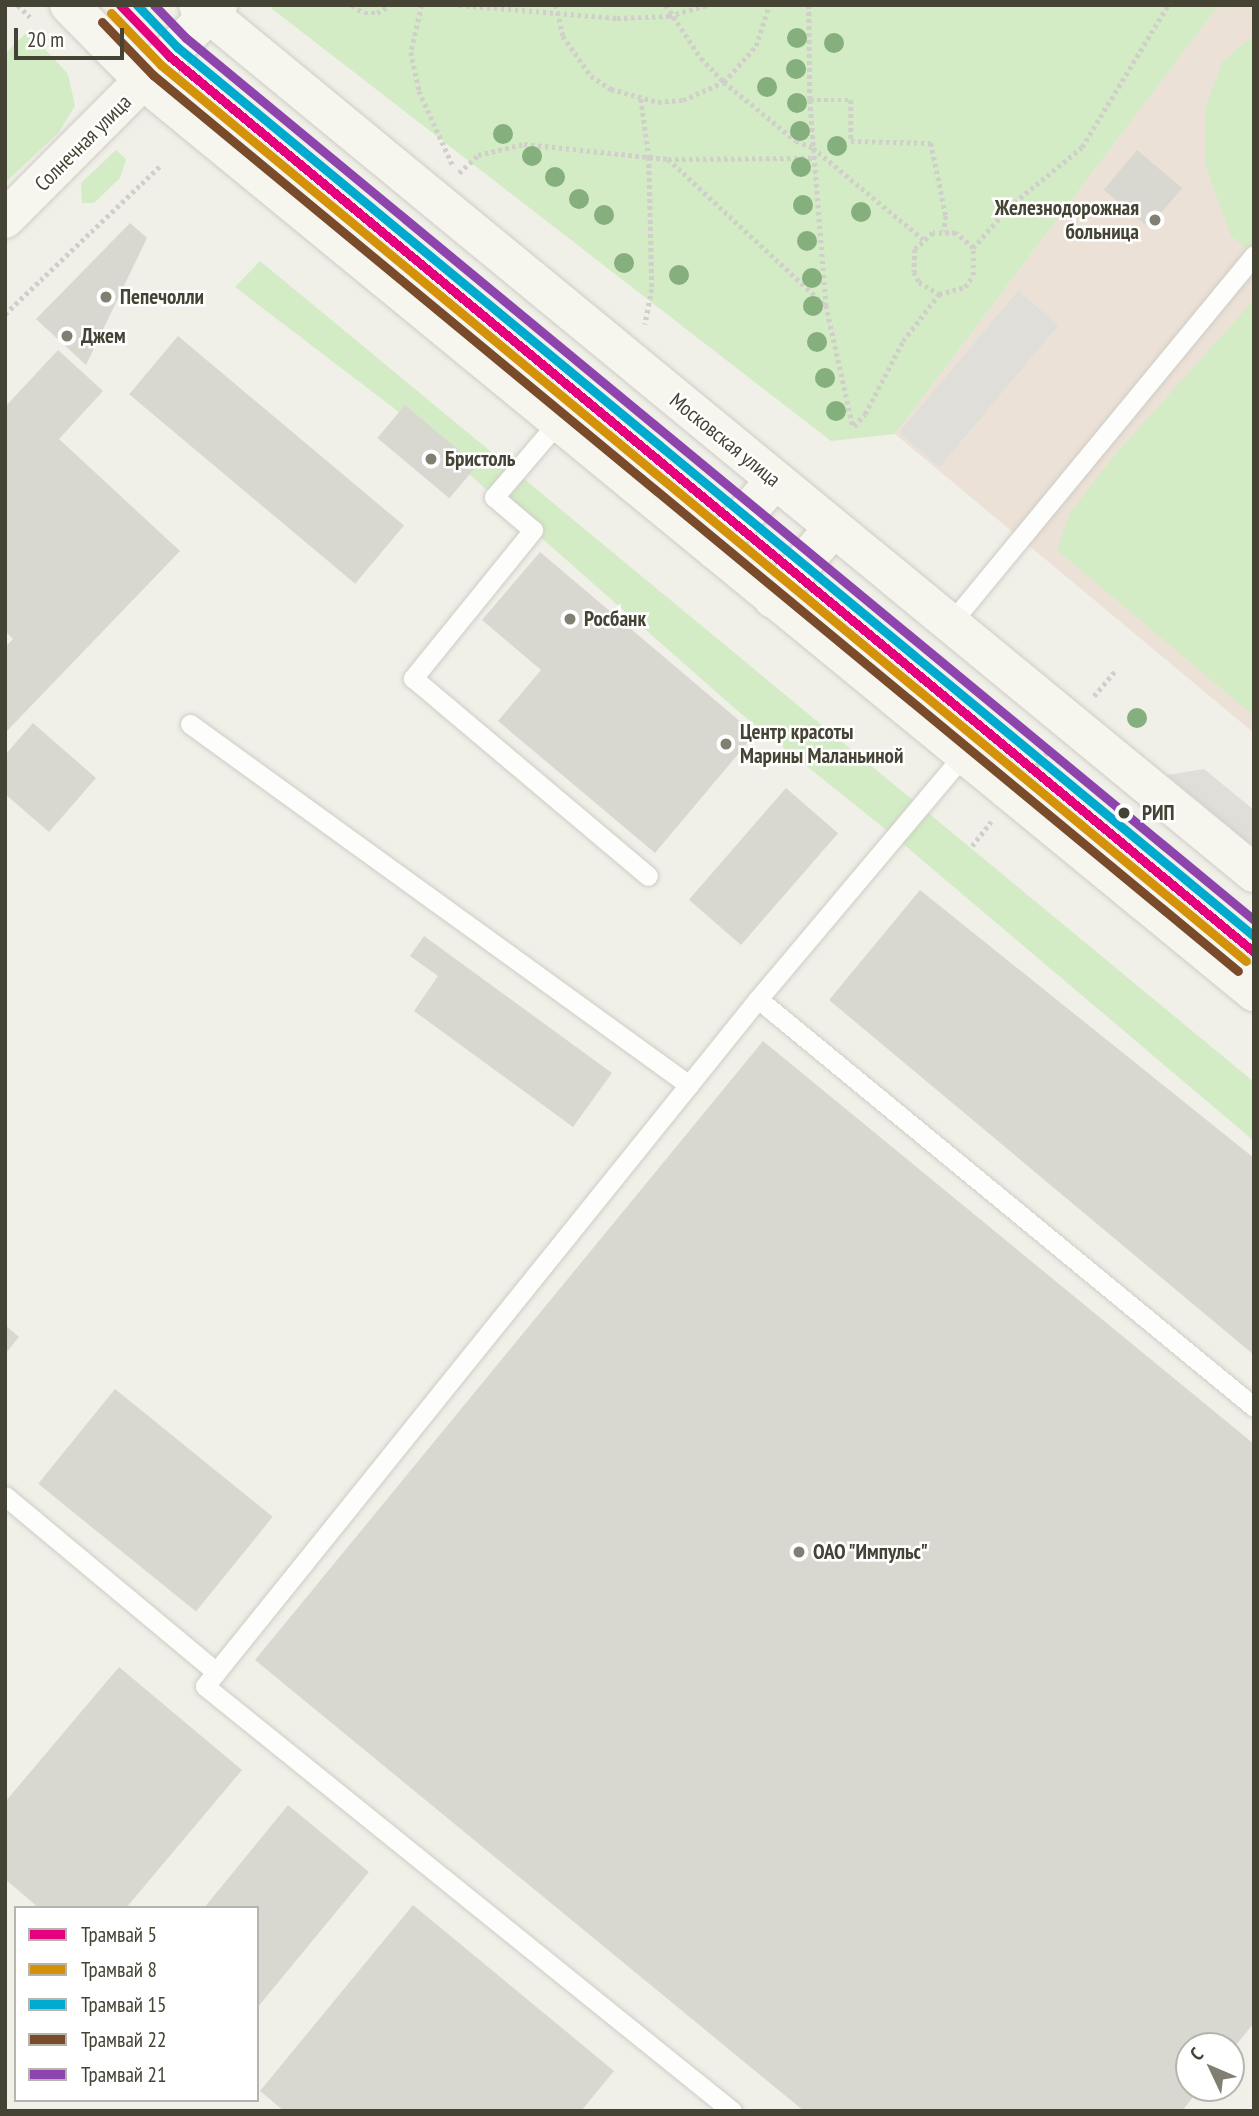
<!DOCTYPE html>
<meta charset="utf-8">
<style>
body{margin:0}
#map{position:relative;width:1259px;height:2116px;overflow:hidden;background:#f0efe8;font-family:"PT Sans Narrow",sans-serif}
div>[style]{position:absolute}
.medical>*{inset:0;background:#ece1d7}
.green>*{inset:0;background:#d3ecc6}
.parking>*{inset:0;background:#dfded8;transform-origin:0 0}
.building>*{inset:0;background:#d9d8d0;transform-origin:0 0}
.path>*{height:4.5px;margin-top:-2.25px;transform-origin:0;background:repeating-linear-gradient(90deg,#d0cfc9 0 3.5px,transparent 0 7px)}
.roads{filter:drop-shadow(0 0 2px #cecdc5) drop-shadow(0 0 2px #cecdc5)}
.lane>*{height:19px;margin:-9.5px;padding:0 9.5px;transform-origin:9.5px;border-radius:9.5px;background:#fdfdfc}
.secondary>*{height:38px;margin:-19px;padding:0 19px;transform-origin:19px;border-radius:19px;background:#f6f6ee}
.tram>*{height:2px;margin:-1px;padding:0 1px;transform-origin:1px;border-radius:1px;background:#d8d8d7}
.tram-1>*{height:9px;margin:-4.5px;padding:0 4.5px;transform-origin:4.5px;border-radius:4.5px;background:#e5007d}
.tram-2>*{height:9px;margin:-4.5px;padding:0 4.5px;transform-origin:4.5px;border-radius:4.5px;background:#d3920a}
.tram-3>*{height:9px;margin:-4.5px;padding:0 4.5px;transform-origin:4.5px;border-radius:4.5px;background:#00a9ce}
.tram-4>*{height:9px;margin:-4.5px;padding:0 4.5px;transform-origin:4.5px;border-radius:4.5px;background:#7a4b2a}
.tram-5>*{height:9px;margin:-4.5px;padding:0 4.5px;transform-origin:4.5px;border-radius:4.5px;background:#8e44ad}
.trees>*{width:20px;height:20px;margin:-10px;border-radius:50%;background:#85af7c}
.dots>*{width:19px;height:19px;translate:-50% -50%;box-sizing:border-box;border:4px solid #fff;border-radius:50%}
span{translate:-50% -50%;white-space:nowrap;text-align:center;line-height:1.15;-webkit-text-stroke:5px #fff;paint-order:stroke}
.street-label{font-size:21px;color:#454333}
.poi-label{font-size:21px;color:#454333;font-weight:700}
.right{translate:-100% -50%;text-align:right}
.left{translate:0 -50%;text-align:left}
.stop-label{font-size:21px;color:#454333;font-weight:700}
.frame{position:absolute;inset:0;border:7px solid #454333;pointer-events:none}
.legend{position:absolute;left:14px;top:1906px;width:245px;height:196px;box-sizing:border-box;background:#fff;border:2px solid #b5b4ad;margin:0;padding:9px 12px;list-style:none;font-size:21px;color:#454333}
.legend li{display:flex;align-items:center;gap:14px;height:35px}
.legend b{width:35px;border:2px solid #b5b4ad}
.north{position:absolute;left:1175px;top:2032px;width:70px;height:70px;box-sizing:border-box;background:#fff;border:2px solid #b5b4ad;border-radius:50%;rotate:314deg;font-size:19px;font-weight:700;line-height:28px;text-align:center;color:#454333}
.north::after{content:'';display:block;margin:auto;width:24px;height:32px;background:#817f72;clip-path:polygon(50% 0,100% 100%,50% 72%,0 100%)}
.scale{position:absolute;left:14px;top:28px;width:110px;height:32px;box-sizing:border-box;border:4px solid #454333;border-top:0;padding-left:9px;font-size:21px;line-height:24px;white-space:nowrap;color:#454333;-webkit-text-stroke:5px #fff;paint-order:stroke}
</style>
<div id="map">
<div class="medical">
<div style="clip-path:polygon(1219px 5px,1254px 5px,1254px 733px,895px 434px)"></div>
</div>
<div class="green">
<div style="clip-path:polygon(274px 5px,1219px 5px,895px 434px,831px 441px,271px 8px)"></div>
<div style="clip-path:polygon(28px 31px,68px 74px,75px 106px,59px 132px,5px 183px,5px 54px)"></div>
<div style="clip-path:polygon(1254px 35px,1254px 255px,1231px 236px,1205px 164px,1205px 109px,1222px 62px)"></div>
<div style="clip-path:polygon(116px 150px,126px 159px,120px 178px,94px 203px,82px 203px,81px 183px)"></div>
<div style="clip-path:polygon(260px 261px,1254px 1082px,1254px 1141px,889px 832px,739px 712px,395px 409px,235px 287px)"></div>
<div style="clip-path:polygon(1254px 300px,1254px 716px,1057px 550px,1070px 513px,1112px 458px)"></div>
</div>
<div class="parking">
<div style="left:1018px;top:291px;width:53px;height:185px;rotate:40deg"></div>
<div style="clip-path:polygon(1204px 769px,1254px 810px,1254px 847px,1167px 775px)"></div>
</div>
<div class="building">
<div style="left:1137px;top:150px;width:59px;height:52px;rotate:40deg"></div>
<div style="clip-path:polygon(130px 223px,147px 238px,86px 365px,36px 319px)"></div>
<div style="left:178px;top:336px;width:295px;height:76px;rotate:40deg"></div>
<div style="clip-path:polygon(58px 350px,103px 391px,59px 439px,180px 551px,5px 733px,5px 647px,13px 639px,5px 631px,5px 407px)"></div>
<div style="left:405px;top:405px;width:94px;height:43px;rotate:40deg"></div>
<div style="clip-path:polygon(540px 552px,755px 734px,655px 853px,498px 721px,541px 670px,482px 620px)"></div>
<div style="clip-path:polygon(33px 723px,96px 778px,49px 832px,5px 794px,5px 755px)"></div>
<div style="left:786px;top:788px;width:69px;height:148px;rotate:41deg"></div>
<div style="clip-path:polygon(920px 890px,1254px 1158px,1254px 1355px,829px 1000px)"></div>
<div style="clip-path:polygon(424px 936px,612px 1073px,573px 1127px,414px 1011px,438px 976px,410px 956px)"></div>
<div style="clip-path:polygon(763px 1041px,1254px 1444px,1254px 2023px,1231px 2051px,1231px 2046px,1189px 2046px,1189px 2088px,1200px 2088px,1182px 2111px,804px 2111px,255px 1660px)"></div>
<div style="clip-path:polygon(5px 1325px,19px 1337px,5px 1354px)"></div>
<div style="left:115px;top:1389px;width:203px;height:122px;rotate:39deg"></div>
<div style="clip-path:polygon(119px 1667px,242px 1770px,126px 1908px,39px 1908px,5px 1879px,5px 1802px)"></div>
<div style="clip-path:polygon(288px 1805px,369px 1872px,257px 2008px,257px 1908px,204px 1908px)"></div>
<div style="clip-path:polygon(413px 1905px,614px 2071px,581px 2111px,284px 2111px,260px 2091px)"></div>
</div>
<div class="path">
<div style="left:18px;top:5px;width:20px;rotate:45deg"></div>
<div style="left:352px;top:5px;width:14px;rotate:34deg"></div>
<div style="left:364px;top:13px;width:13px"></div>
<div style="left:377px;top:13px;width:15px;rotate:-32deg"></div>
<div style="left:422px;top:5px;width:48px;rotate:103.2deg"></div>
<div style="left:411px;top:52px;width:40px;rotate:78deg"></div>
<div style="left:419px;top:91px;width:82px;rotate:65.6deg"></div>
<div style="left:459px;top:5px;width:159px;rotate:4.7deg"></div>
<div style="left:617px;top:18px;width:52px;rotate:-2.2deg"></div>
<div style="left:669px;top:16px;width:40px;rotate:-16deg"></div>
<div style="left:556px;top:5px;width:32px;rotate:77deg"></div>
<div style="left:563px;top:36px;width:49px;rotate:55deg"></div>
<div style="left:591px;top:76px;width:24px;rotate:33deg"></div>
<div style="left:611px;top:89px;width:49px;rotate:15.5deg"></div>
<div style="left:658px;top:102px;width:25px;rotate:-5deg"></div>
<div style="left:683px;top:100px;width:45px;rotate:-23.7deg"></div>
<div style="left:724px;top:82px;width:48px;rotate:-48.4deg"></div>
<div style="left:756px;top:46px;width:43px;rotate:-72.4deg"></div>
<div style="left:666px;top:5px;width:64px;rotate:56.6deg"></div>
<div style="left:701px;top:58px;width:33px;rotate:46deg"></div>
<div style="left:724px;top:82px;width:93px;rotate:39.3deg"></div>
<div style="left:796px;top:141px;width:18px;rotate:22deg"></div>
<div style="left:813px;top:148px;width:143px;rotate:39.6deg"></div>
<div style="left:809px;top:5px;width:95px;rotate:89.4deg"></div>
<div style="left:810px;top:100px;width:206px;rotate:85.5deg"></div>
<div style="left:826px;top:305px;width:125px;rotate:77.5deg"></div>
<div style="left:641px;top:99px;width:59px;rotate:82.1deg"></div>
<div style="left:649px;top:157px;width:132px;rotate:88.7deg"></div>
<div style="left:652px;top:289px;width:36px;rotate:101deg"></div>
<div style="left:810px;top:100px;width:41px"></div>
<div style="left:851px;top:100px;width:41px;rotate:90deg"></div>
<div style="left:851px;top:141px;width:80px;rotate:1.4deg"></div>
<div style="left:931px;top:143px;width:75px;rotate:78.4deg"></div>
<div style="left:946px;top:216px;width:15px;rotate:98deg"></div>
<div style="left:668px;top:159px;width:214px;rotate:42.9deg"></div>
<div style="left:459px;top:173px;width:26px;rotate:-43deg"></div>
<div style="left:478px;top:155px;width:47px;rotate:-13.4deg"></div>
<div style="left:524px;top:144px;width:145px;rotate:5.9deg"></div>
<div style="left:668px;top:159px;width:146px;rotate:-0.4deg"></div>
<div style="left:973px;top:248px;width:55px;rotate:-48.7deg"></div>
<div style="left:1009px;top:207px;width:94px;rotate:-39.4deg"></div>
<div style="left:1082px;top:147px;width:166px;rotate:-58.8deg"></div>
<div style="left:5px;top:314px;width:216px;rotate:-43.7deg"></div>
<div style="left:854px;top:426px;width:16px;rotate:-47deg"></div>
<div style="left:865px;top:414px;width:82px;rotate:-62.5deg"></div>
<div style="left:903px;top:341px;width:59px;rotate:-52.5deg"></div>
<div style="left:939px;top:294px;width:27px;rotate:-15deg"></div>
<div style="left:965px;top:287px;width:14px;rotate:-56deg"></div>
<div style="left:973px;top:275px;width:27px;rotate:-90deg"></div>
<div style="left:973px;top:248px;width:23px;rotate:-139deg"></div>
<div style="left:956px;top:233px;width:23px;rotate:180deg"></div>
<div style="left:933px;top:233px;width:24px;rotate:138deg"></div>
<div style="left:915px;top:249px;width:23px;rotate:92deg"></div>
<div style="left:914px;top:272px;width:11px;rotate:63deg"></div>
<div style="left:919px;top:282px;width:23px;rotate:31deg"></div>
<div style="left:1094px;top:696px;width:34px;rotate:-50deg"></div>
<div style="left:1036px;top:766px;width:19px;rotate:-51deg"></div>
<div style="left:972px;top:846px;width:31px;rotate:-52deg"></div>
</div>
<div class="roads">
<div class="lane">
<div style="left:559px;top:421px;width:100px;rotate:130.5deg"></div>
<div style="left:494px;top:497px;width:51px;rotate:40.2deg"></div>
<div style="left:533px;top:530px;width:191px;rotate:129deg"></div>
<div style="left:413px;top:678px;width:307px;rotate:40.1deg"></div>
<div style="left:950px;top:624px;width:478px;rotate:-50.5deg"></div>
<div style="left:190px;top:724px;width:616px;rotate:35.88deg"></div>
<div style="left:758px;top:999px;width:320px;rotate:-49.9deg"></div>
<div style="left:5px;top:1496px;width:275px;rotate:39.8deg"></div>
<div style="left:732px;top:2111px;width:677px;rotate:-141.12deg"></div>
<div style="left:205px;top:1686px;width:882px;rotate:-51.17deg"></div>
<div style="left:758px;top:999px;width:642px;rotate:39.44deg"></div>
</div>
<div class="secondary">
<div style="left:69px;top:5px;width:108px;rotate:45.4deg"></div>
<div style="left:145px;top:82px;width:1435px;rotate:39.37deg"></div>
<div style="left:198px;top:5px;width:1367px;rotate:39.42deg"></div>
<div style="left:5px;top:219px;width:302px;rotate:-45.1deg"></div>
<div style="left:715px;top:550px;width:92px;rotate:-49.4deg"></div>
<div style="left:773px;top:599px;width:93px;rotate:-49.8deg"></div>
</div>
</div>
<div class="tram">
<div style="left:146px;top:5px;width:3px;rotate:72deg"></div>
</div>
<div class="tram-1">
<div style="left:120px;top:5px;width:71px;rotate:46.1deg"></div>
<div style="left:169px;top:56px;width:1407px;rotate:39.55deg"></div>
</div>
<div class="tram-2">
<div style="left:111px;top:13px;width:72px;rotate:46.1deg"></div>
<div style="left:161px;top:65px;width:1407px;rotate:39.55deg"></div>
</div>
<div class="tram-3">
<div style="left:137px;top:5px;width:58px;rotate:46.4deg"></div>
<div style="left:177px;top:47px;width:1397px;rotate:39.54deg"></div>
</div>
<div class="tram-4">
<div style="left:102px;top:22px;width:74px;rotate:46.1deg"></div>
<div style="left:153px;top:75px;width:1407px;rotate:39.55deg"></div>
</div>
<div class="tram-5">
<div style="left:154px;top:5px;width:46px;rotate:45.9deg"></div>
<div style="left:186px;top:38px;width:1385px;rotate:39.55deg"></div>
</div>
<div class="trees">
<div style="left:797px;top:38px"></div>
<div style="left:834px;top:43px"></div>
<div style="left:796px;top:69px"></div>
<div style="left:767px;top:87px"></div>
<div style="left:797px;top:103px"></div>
<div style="left:800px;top:131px"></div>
<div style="left:503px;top:134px"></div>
<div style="left:837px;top:146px"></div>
<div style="left:532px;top:156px"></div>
<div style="left:801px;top:167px"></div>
<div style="left:555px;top:177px"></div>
<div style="left:579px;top:199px"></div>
<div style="left:803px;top:205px"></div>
<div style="left:861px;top:212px"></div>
<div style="left:604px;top:215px"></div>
<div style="left:807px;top:241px"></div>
<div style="left:624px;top:263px"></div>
<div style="left:679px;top:275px"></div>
<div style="left:812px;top:278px"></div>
<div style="left:813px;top:306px"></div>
<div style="left:817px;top:342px"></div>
<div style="left:825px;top:378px"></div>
<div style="left:836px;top:411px"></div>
<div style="left:1137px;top:718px"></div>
</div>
<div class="dots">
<div style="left:1155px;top:220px;background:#817f72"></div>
<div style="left:106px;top:297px;background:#817f72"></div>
<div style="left:67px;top:336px;background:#817f72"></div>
<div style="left:431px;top:459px;background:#817f72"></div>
<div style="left:570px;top:619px;background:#817f72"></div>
<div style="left:726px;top:744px;background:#817f72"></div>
<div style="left:1124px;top:813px;background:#454333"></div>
<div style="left:799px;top:1552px;background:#817f72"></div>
</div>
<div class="street-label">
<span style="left:83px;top:143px;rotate:-45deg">Солнечная улица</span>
<span style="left:725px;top:440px;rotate:39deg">Московская улица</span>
</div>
<div class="poi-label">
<span class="right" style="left:1139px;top:220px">Железнодорожная<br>больница</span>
<span class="left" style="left:120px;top:297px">Пепечолли</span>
<span class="left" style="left:81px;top:336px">Джем</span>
<span class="left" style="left:445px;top:459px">Бристоль</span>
<span class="left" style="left:584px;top:619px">Росбанк</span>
<span class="left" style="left:740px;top:744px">Центр красоты<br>Марины Маланьиной</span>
<span class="left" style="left:813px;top:1552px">ОАО "Импульс"</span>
</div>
<div class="stop-label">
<span class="left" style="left:1142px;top:813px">РИП</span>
</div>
<div class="frame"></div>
<ul class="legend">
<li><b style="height:9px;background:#e5007d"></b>Трамвай 5</li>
<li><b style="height:9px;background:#d3920a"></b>Трамвай 8</li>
<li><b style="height:9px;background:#00a9ce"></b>Трамвай 15</li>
<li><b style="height:9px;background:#7a4b2a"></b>Трамвай 22</li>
<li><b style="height:9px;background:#8e44ad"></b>Трамвай 21</li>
</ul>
<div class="north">С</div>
<div class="scale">20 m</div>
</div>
